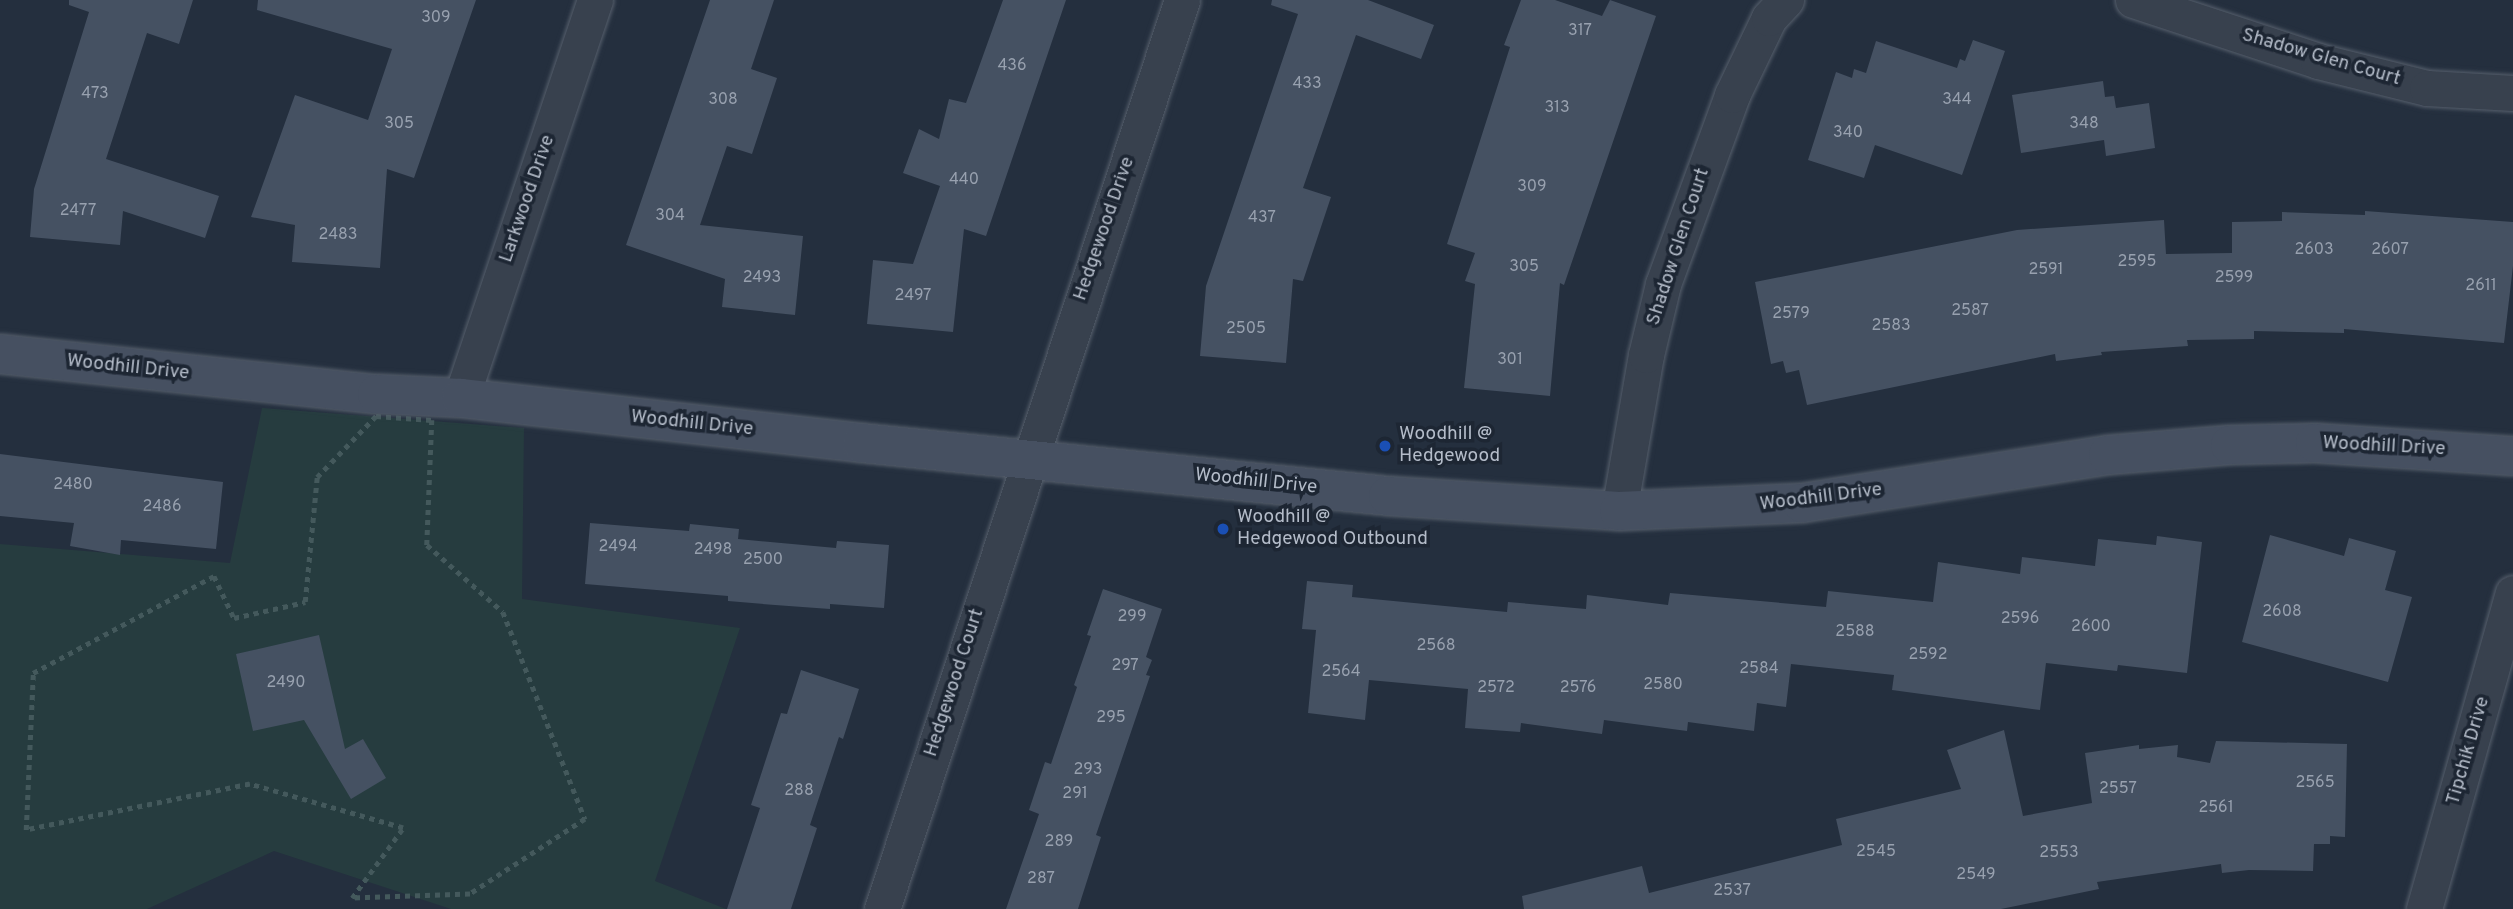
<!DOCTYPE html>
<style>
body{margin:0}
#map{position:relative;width:2513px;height:909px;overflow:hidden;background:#242f3e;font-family:Overpass,sans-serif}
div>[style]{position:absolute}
.green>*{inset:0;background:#263c3f}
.building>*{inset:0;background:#455162}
.path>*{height:4.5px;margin-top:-2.25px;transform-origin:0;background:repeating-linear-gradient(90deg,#44595c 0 5px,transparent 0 10px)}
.roads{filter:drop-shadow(0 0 2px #565f6c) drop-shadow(0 0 2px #565f6c)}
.street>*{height:35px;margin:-17.5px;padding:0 17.5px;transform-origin:17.5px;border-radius:17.5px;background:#38414e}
.secondary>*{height:38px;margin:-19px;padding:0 19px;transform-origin:19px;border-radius:19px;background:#465061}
.dots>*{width:19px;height:19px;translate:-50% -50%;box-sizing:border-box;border:4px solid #1d2633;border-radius:50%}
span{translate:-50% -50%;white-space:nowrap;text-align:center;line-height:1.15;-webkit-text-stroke:7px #1d2633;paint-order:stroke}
.number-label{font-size:16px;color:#98a1af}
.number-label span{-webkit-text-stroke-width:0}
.street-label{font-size:19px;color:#b4bcc9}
.poi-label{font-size:19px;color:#b4bcc9}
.left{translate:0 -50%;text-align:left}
</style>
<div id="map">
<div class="green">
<div style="clip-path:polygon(262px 408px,524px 428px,522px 599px,740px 628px,655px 881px,726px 909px,451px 909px,274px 851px,147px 909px,0 909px,0 544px,230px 563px)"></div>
</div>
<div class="building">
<div style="clip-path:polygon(69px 0,193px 0,179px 44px,147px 33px,106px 159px,219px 196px,205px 238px,123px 211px,120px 245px,30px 237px,34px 189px,89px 12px,69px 5px)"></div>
<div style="clip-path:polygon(258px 0,476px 0,414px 178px,387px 169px,380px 268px,292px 262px,295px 225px,251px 217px,295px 95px,368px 120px,392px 49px,257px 10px)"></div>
<div style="clip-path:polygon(710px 0,774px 0,751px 69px,777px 78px,752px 154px,727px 146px,700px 225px,803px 236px,795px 315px,722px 307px,725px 279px,626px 245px)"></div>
<div style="clip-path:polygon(1003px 0,1066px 0,986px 236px,964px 229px,953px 332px,867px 324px,873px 260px,913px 264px,940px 186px,903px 173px,919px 129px,939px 139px,949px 99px,966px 103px)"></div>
<div style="clip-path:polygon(1272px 0,1368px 0,1434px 25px,1421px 59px,1356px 35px,1303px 188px,1331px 197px,1303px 281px,1293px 279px,1286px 363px,1200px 356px,1206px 286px,1298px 14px,1271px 5px)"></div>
<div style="clip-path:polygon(1521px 0,1555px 0,1602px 16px,1610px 0,1656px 16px,1564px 285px,1560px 283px,1550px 396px,1464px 388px,1475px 284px,1465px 281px,1475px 253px,1447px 244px,1510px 47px,1504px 45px)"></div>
<div style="clip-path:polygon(1973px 40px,2005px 51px,1962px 175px,1875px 145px,1864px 178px,1808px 160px,1836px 72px,1852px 78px,1854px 69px,1866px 73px,1876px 41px,1957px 68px,1960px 59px,1965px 61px)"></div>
<div style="clip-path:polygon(2103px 81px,2105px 97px,2114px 96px,2116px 108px,2149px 103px,2155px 148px,2106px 156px,2104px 140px,2021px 153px,2012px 95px)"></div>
<div style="clip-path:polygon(2365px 211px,2513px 222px,2513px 266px,2504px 343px,2344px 329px,2344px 333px,2254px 331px,2254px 339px,2187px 340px,2188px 346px,2101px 352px,2102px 355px,2056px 361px,2055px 354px,1807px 405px,1799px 370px,1786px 373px,1783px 361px,1771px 364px,1755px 282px,2017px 230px,2164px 220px,2166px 254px,2232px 253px,2232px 222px,2282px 221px,2282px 212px,2365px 215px)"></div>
<div style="clip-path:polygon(0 454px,223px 482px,216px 549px,121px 540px,120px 555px,70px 546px,74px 523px,0 516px)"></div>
<div style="clip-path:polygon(590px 523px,689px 531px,690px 524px,739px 529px,738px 539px,836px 548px,837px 541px,889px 545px,884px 608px,830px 604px,830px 609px,775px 605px,728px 601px,728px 596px,585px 584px)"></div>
<div style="clip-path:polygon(2270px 535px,2344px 556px,2349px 538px,2396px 551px,2385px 590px,2412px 597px,2388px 682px,2242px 642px)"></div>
<div style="clip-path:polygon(2157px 536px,2202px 542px,2187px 673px,2118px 665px,2117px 671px,2046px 663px,2040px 710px,1892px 690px,1894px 675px,1791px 664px,1786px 707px,1757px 703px,1754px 731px,1688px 722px,1687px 731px,1604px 720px,1602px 734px,1521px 723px,1520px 732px,1465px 728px,1468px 689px,1369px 680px,1365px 720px,1308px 713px,1316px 630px,1302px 629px,1307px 581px,1353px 585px,1352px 597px,1507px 612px,1508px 602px,1586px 609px,1587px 595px,1668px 605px,1670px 593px,1826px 607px,1828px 591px,1933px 602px,1938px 562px,2020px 574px,2022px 557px,2095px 566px,2098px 539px,2156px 545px)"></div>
<div style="clip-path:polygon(1103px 589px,1162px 609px,1146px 657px,1152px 660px,1146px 675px,1150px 676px,1096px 835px,1101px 837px,1078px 909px,1006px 909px,1039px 814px,1029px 810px,1045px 762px,1051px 764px,1077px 687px,1074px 685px,1091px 636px,1087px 635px)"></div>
<div style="clip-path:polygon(319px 635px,345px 749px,363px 739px,386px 778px,351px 799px,304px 720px,253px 731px,236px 654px)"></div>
<div style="clip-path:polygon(801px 670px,859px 689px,843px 739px,839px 737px,810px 825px,817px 828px,791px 909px,727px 909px,760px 808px,751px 805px,781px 713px,787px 714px)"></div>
<div style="clip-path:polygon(2004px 730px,2023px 816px,2092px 803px,2085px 753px,2139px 745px,2139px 749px,2178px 745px,2177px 757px,2210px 763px,2216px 741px,2347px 744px,2345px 837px,2330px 836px,2330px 844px,2314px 844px,2313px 871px,2249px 870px,2222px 873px,2221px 864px,2097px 882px,2099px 889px,2001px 909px,1524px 909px,1522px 896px,1642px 866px,1649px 893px,1842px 845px,1836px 819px,1961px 789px,1947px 750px)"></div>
</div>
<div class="path">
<div style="left:376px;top:416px;width:56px;rotate:4.1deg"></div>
<div style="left:432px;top:420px;width:125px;rotate:92.3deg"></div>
<div style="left:427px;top:545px;width:101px;rotate:41.4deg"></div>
<div style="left:503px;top:612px;width:223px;rotate:68.4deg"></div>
<div style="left:585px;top:819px;width:137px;rotate:146.9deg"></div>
<div style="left:470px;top:894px;width:118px;rotate:178.1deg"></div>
<div style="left:352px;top:898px;width:87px;rotate:-53.9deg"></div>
<div style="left:403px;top:828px;width:159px;rotate:-164deg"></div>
<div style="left:250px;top:784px;width:229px;rotate:168.4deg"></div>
<div style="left:26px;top:830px;width:157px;rotate:-87.4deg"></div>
<div style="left:33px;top:673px;width:205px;rotate:-28.2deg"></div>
<div style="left:214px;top:576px;width:47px;rotate:64.5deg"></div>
<div style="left:234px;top:618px;width:73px;rotate:-12.7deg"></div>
<div style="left:305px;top:602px;width:126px;rotate:-84.5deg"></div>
<div style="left:317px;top:477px;width:85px;rotate:-46deg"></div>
</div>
<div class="roads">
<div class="street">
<div style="left:2133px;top:0;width:195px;rotate:18.2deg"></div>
<div style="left:2318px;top:61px;width:112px;rotate:13.9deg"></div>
<div style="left:2427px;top:88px;width:86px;rotate:3.3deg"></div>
<div style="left:461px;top:398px;width:420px;rotate:-71.4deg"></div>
<div style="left:1619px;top:511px;width:158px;rotate:-80.2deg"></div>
<div style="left:1646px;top:355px;width:73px;rotate:-76.5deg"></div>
<div style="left:1663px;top:284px;width:201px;rotate:-69.9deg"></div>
<div style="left:1732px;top:95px;width:85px;rotate:-64.3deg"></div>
<div style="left:1769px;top:18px;width:25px;rotate:-47deg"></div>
<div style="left:882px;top:909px;width:957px;rotate:-71.74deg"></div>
<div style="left:2424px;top:909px;width:328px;rotate:-74.3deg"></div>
</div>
<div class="secondary">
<div style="left:0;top:354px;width:379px;rotate:6.1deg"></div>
<div style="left:377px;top:394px;width:84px;rotate:2.7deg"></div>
<div style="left:461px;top:398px;width:404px;rotate:6.4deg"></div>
<div style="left:862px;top:443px;width:529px;rotate:5.75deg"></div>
<div style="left:1388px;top:496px;width:231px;rotate:3.7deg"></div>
<div style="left:1619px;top:511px;width:183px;rotate:-2.5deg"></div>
<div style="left:1802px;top:503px;width:310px;rotate:-8.9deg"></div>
<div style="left:2108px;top:455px;width:122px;rotate:-4.7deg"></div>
<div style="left:2230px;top:445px;width:85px;rotate:-1.3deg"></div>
<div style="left:2315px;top:443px;width:198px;rotate:3.8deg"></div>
</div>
</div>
<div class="dots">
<div style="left:1385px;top:446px;background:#1a4fb4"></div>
<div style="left:1223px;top:529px;background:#1a4fb4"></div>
</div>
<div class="number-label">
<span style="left:436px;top:18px">309</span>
<span style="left:1580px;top:31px">317</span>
<span style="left:1012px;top:66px">436</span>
<span style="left:1307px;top:84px">433</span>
<span style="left:95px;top:94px">473</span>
<span style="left:723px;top:100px">308</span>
<span style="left:1957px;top:100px">344</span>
<span style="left:1557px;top:108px">313</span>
<span style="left:399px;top:124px">305</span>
<span style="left:2084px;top:124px">348</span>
<span style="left:1848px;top:133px">340</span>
<span style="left:964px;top:180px">440</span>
<span style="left:1532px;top:187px">309</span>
<span style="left:78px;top:211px">2477</span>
<span style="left:670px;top:216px">304</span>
<span style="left:1262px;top:218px">437</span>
<span style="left:338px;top:235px">2483</span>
<span style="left:2314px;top:250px">2603</span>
<span style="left:2390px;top:250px">2607</span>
<span style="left:2137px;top:262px">2595</span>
<span style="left:1524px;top:267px">305</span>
<span style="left:2046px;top:270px">2591</span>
<span style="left:762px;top:278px">2493</span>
<span style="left:2234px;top:278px">2599</span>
<span style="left:2481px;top:286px">2611</span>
<span style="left:913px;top:296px">2497</span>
<span style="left:1970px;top:311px">2587</span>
<span style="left:1791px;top:314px">2579</span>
<span style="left:1891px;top:326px">2583</span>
<span style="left:1246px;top:329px">2505</span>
<span style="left:1510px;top:360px">301</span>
<span style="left:73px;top:485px">2480</span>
<span style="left:162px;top:507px">2486</span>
<span style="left:618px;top:547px">2494</span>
<span style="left:713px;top:550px">2498</span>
<span style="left:763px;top:560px">2500</span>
<span style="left:2282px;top:612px">2608</span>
<span style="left:1132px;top:617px">299</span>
<span style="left:2020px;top:619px">2596</span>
<span style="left:2091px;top:627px">2600</span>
<span style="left:1855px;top:632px">2588</span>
<span style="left:1436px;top:646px">2568</span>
<span style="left:1928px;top:655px">2592</span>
<span style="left:1125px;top:666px">297</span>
<span style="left:1759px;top:669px">2584</span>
<span style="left:1341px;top:672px">2564</span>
<span style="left:286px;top:683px">2490</span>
<span style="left:1663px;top:685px">2580</span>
<span style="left:1496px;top:688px">2572</span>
<span style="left:1578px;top:688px">2576</span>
<span style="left:1111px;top:718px">295</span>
<span style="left:1088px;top:770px">293</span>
<span style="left:2315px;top:783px">2565</span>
<span style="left:2118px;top:789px">2557</span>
<span style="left:799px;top:791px">288</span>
<span style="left:1075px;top:794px">291</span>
<span style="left:2216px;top:808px">2561</span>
<span style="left:1059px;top:842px">289</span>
<span style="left:1876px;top:852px">2545</span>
<span style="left:2059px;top:853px">2553</span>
<span style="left:1976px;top:875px">2549</span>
<span style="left:1041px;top:879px">287</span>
<span style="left:1732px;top:891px">2537</span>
</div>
<div class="street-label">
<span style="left:2321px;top:58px;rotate:16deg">Shadow Glen Court</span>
<span style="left:528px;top:199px;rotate:-71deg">Larkwood Drive</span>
<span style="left:1105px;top:229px;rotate:-71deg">Hedgewood Drive</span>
<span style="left:1679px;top:247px;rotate:-72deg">Shadow Glen Court</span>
<span style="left:128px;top:368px;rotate:6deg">Woodhill Drive</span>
<span style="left:692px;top:424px;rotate:6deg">Woodhill Drive</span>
<span style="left:2384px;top:447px;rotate:3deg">Woodhill Drive</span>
<span style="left:1256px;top:482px;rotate:6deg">Woodhill Drive</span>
<span style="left:1821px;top:498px;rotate:-7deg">Woodhill Drive</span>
<span style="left:955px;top:683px;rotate:-72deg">Hedgewood Court</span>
<span style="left:2469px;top:751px;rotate:-74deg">Tipchik Drive</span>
</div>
<div class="poi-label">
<span class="left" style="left:1399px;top:446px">Woodhill @<br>Hedgewood</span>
<span class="left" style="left:1237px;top:529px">Woodhill @<br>Hedgewood Outbound</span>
</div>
</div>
